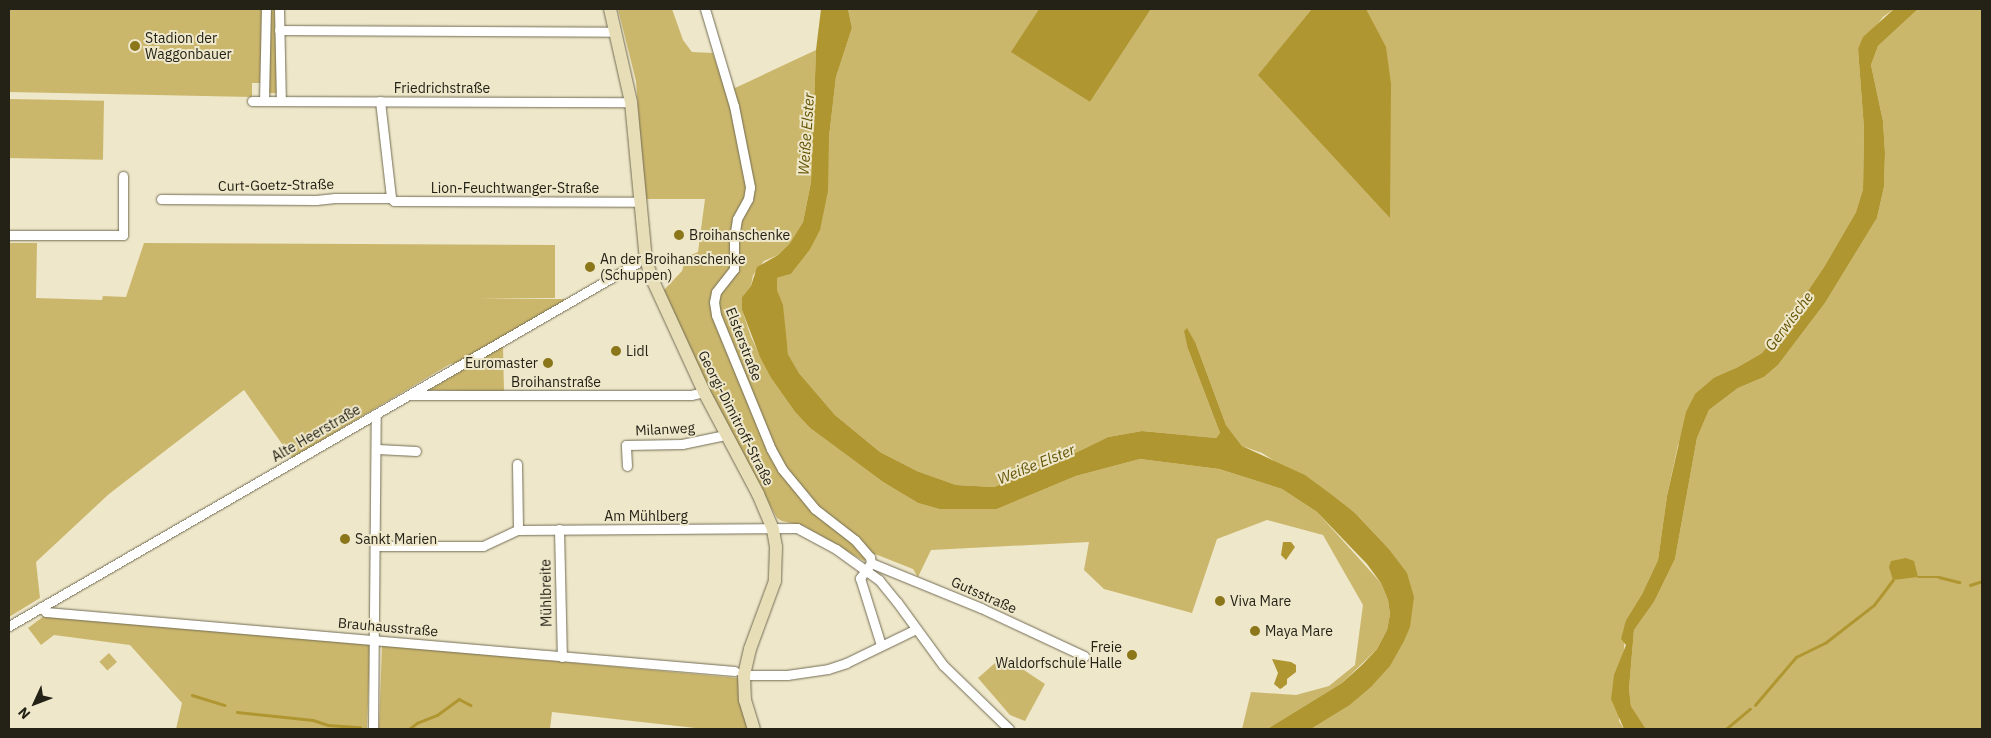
<!DOCTYPE html>
<meta charset="utf-8">
<style>
body{margin:0}
#map{position:relative;width:1991px;height:738px;overflow:hidden;background:#eee7ca;font-family:"IBM Plex Sans",sans-serif}
div>[style]{position:absolute}
.green>*{inset:0;background:#cbb76c;transform-origin:0 0}
.water>*{inset:0;background:#b09631}
.stream>*{height:2.5px;margin:-1.25px;padding:0 1.25px;transform-origin:1.25px;border-radius:1.25px;background:#b09631}
.roads{filter:drop-shadow(0 0 1px #736c53) drop-shadow(0 0 1px #736c53)}
.street>*{height:9px;margin:-4.5px;padding:0 4.5px;transform-origin:4.5px;border-radius:4.5px;background:#fff}
.secondary>*{height:12px;margin:-6px;padding:0 6px;transform-origin:6px;border-radius:6px;background:#e7deb7}
.dots>*{width:14px;height:14px;translate:-50% -50%;box-sizing:border-box;border:2px solid #eee7ca;border-radius:50%}
span{translate:-50% -50%;white-space:nowrap;text-align:center;line-height:1.15;-webkit-text-stroke:4px #eee7ca;paint-order:stroke}
.poi-label{font-size:14px;color:#242217}
.left{translate:0 -50%;text-align:left}
.right{translate:-100% -50%;text-align:right}
.street-label{font-size:14px;color:#242217}
.water-label{font-size:15px;color:#655404;font-style:italic}
.frame{position:absolute;inset:0;border:10px solid #242217;pointer-events:none}
.north{position:absolute;left:10px;top:678px;width:50px;height:50px;-webkit-text-stroke:4px #eee7ca;paint-order:stroke;rotate:227deg;font-size:14px;font-weight:700;line-height:20px;text-align:center;color:#242217}
.north::after{content:'';display:block;margin:auto;width:18px;height:22px;background:#242217;clip-path:polygon(50% 0,100% 100%,50% 72%,0 100%)}
</style>
<div id="map">
<div class="green">
<div style="clip-path:polygon(9px 9px,263px 9px,260px 83px,252px 83px,252px 97px,9px 92px)"></div>
<div style="clip-path:polygon(267px 9px,278px 9px,279px 93px,265px 93px)"></div>
<div style="clip-path:polygon(618px 9px,672px 9px,683px 40px,692px 52px,713px 53px,717px 66px,735px 88px,816px 50px,811px 182px,803px 222px,790px 243px,778px 255px,764px 261px,753px 275px,751px 286px,742px 297px,742px 310px,751px 337px,771px 378px,795px 412px,810px 428px,883px 482px,918px 503px,939px 509px,997px 509px,1076px 476px,1140px 459px,1219px 469px,1282px 489px,1317px 512px,1381px 583px,1388px 600px,1390px 614px,1387px 630px,1377px 649px,1342px 683px,1267px 729px,1242px 729px,1251px 692px,1296px 695px,1329px 686px,1355px 665px,1363px 605px,1323px 535px,1267px 520px,1217px 539px,1192px 613px,1104px 589px,1084px 570px,1089px 542px,931px 550px,918px 577px,913px 569px,875px 554px,864px 561px,804px 526px,782px 521px,777px 518px,721px 416px,663px 291px,682px 271px,686px 257px,698px 252px,705px 199px,645px 199px,636px 81px)"></div>
<div style="clip-path:polygon(848px 9px,1039px 9px,1012px 52px,1090px 102px,1151px 9px,1894px 9px,1883px 17px,1858px 49px,1864px 129px,1863px 189px,1856px 212px,1824px 267px,1787px 322px,1762px 353px,1738px 367px,1715px 377px,1678px 445px,1667px 496px,1658px 560px,1642px 594px,1626px 620px,1619px 721px,1624px 729px,1311px 729px,1350px 705px,1370px 688px,1406px 573px,1389px 549px,1355px 513px,1262px 453px,1242px 446px,1226px 425px,1196px 344px,1188px 349px,1220px 433px,1216px 438px,1142px 431px,1108px 437px,1063px 459px,994px 487px,956px 485px,917px 471px,880px 452px,835px 415px,799px 373px,788px 354px,777px 290px,777px 278px,791px 274px,809px 251px,829px 137px,836px 77px,852px 28px)"></div>
<div style="clip-path:polygon(1918px 9px,1982px 9px,1982px 729px,1646px 729px,1631px 706px,1629px 689px,1634px 630px,1654px 602px,1675px 559px,1697px 438px,1709px 410px,1738px 388px,1764px 377px,1778px 365px,1825px 303px,1877px 218px,1884px 187px,1885px 153px,1883px 121px,1871px 65px,1878px 46px)"></div>
<div style="left:9px;top:99px;width:95px;height:59px;rotate:1deg"></div>
<div style="clip-path:polygon(9px 243px,37px 243px,36px 298px,102px 300px,103px 296px,126px 297px,144px 243px,555px 245px,555px 298px,478px 299px,567px 299px,458px 363px,450px 364px,292px 458px,244px 390px,109px 494px,36px 562px,40px 598px,9px 617px)"></div>
<div style="clip-path:polygon(503px 346px,504px 392px,429px 390px)"></div>
<div style="clip-path:polygon(44px 616px,370px 645px,367px 729px,176px 729px,182px 703px,130px 645px,54px 635px,41px 645px,28px 628px)"></div>
<div style="clip-path:polygon(382px 645px,738px 678px,749px 729px,704px 729px,552px 712px,550px 729px,379px 729px)"></div>
<div style="left:109px;top:653px;width:12px;height:13px;rotate:48deg"></div>
<div style="clip-path:polygon(1003px 656px,1045px 684px,1025px 721px,1010px 715px,978px 678px)"></div>
</div>
<div class="water">
<div style="clip-path:polygon(821px 9px,848px 9px,852px 28px,836px 77px,829px 137px,828px 191px,820px 230px,809px 251px,791px 274px,777px 278px,777px 290px,783px 305px,788px 354px,799px 373px,835px 415px,880px 452px,917px 471px,956px 485px,994px 487px,1063px 459px,1108px 437px,1142px 431px,1216px 438px,1220px 433px,1188px 349px,1184px 331px,1187px 328px,1196px 344px,1226px 425px,1242px 446px,1305px 475px,1332px 495px,1355px 513px,1389px 549px,1407px 573px,1414px 597px,1410px 627px,1404px 641px,1390px 666px,1370px 688px,1350px 705px,1311px 729px,1267px 729px,1342px 683px,1362px 665px,1377px 649px,1387px 630px,1390px 614px,1388px 600px,1381px 583px,1367px 564px,1317px 512px,1282px 489px,1219px 469px,1140px 459px,1076px 476px,997px 509px,939px 509px,918px 503px,883px 482px,810px 428px,795px 412px,771px 378px,760px 357px,742px 310px,742px 297px,751px 286px,757px 267px,778px 255px,790px 243px,803px 222px,811px 182px,816px 50px)"></div>
<div style="clip-path:polygon(1039px 9px,1151px 9px,1090px 102px,1011px 52px)"></div>
<div style="clip-path:polygon(1312px 9px,1366px 9px,1386px 47px,1391px 84px,1390px 218px,1258px 75px)"></div>
<div style="clip-path:polygon(1894px 9px,1918px 9px,1878px 46px,1871px 65px,1883px 121px,1885px 153px,1884px 187px,1877px 218px,1825px 303px,1778px 365px,1764px 377px,1738px 388px,1709px 410px,1697px 438px,1675px 559px,1654px 602px,1634px 630px,1629px 689px,1631px 706px,1646px 729px,1624px 729px,1611px 699px,1614px 675px,1626px 645px,1621px 639px,1626px 620px,1642px 594px,1658px 560px,1667px 496px,1686px 412px,1695px 394px,1715px 377px,1738px 367px,1762px 353px,1787px 322px,1824px 267px,1856px 212px,1863px 189px,1864px 129px,1858px 49px,1863px 37px)"></div>
<div style="clip-path:polygon(1283px 542px,1291px 542px,1295px 547px,1286px 560px,1281px 555px)"></div>
<div style="clip-path:polygon(1906px 558px,1914px 561px,1918px 577px,1893px 580px,1889px 567px,1891px 561px)"></div>
<div style="clip-path:polygon(1272px 659px,1291px 662px,1296px 665px,1296px 672px,1287px 679px,1287px 684px,1282px 688px,1280px 689px,1274px 684px,1278px 673px)"></div>
</div>
<div class="stream">
<div style="left:1918px;top:577px;width:21px"></div>
<div style="left:1939px;top:577px;width:21px;rotate:14deg"></div>
<div style="left:1970px;top:585px;width:13px;rotate:-18deg"></div>
<div style="left:192px;top:695px;width:34px;rotate:17deg"></div>
<div style="left:1755px;top:705px;width:63px;rotate:-49.5deg"></div>
<div style="left:1796px;top:657px;width:32px;rotate:-26deg"></div>
<div style="left:1825px;top:643px;width:62px;rotate:-37.8deg"></div>
<div style="left:1874px;top:605px;width:31px;rotate:-53deg"></div>
<div style="left:237px;top:712px;width:76px;rotate:6deg"></div>
<div style="left:313px;top:720px;width:16px;rotate:18deg"></div>
<div style="left:328px;top:725px;width:32px;rotate:4deg"></div>
<div style="left:389px;top:729px;width:4px"></div>
<div style="left:409px;top:729px;width:10px;rotate:-37deg"></div>
<div style="left:417px;top:723px;width:22px;rotate:-22deg"></div>
<div style="left:437px;top:715px;width:27px;rotate:-36deg"></div>
<div style="left:459px;top:699px;width:13px;rotate:27deg"></div>
<div style="left:1726px;top:729px;width:31px;rotate:-40deg"></div>
</div>
<div class="roads">
<div class="street">
<div style="left:279px;top:9px;width:92px;rotate:88.8deg"></div>
<div style="left:705px;top:9px;width:101px;rotate:73.4deg"></div>
<div style="left:734px;top:106px;width:83px;rotate:78.8deg"></div>
<div style="left:750px;top:187px;width:12px;rotate:99deg"></div>
<div style="left:748px;top:199px;width:23px;rotate:119deg"></div>
<div style="left:737px;top:219px;width:18px;rotate:99deg"></div>
<div style="left:734px;top:237px;width:32px;rotate:90deg"></div>
<div style="left:734px;top:269px;width:29px;rotate:128deg"></div>
<div style="left:716px;top:292px;width:10px;rotate:101deg"></div>
<div style="left:714px;top:302px;width:13px;rotate:81deg"></div>
<div style="left:716px;top:315px;width:145px;rotate:67.7deg"></div>
<div style="left:771px;top:449px;width:23px;rotate:61deg"></div>
<div style="left:782px;top:469px;width:52px;rotate:50.5deg"></div>
<div style="left:815px;top:509px;width:51px;rotate:37.8deg"></div>
<div style="left:855px;top:540px;width:23px;rotate:49deg"></div>
<div style="left:870px;top:557px;width:6px;rotate:81deg"></div>
<div style="left:871px;top:563px;width:19px;rotate:126deg"></div>
<div style="left:860px;top:578px;width:70px;rotate:72.6deg"></div>
<div style="left:279px;top:30px;width:337px;rotate:0.3deg"></div>
<div style="left:252px;top:101px;width:379px;rotate:0.2deg"></div>
<div style="left:264px;top:101px;width:92px;rotate:-88.8deg"></div>
<div style="left:380px;top:101px;width:98px;rotate:83.5deg"></div>
<div style="left:161px;top:199px;width:155px;rotate:0.4deg"></div>
<div style="left:316px;top:200px;width:19px;rotate:-6deg"></div>
<div style="left:335px;top:198px;width:56px"></div>
<div style="left:391px;top:198px;width:4px;rotate:45deg"></div>
<div style="left:394px;top:201px;width:246px;rotate:0.2deg"></div>
<div style="left:9px;top:235px;width:114px"></div>
<div style="left:123px;top:235px;width:59px;rotate:-90deg"></div>
<div style="left:409px;top:395px;width:282px"></div>
<div style="left:691px;top:395px;width:13px;rotate:-13deg"></div>
<div style="left:377px;top:449px;width:39px;rotate:3deg"></div>
<div style="left:517px;top:464px;width:66px;rotate:89.1deg"></div>
<div style="left:627px;top:466px;width:21px;rotate:-93deg"></div>
<div style="left:626px;top:445px;width:56px;rotate:-1deg"></div>
<div style="left:682px;top:444px;width:44px;rotate:-11.8deg"></div>
<div style="left:559px;top:529px;width:128px;rotate:88.7deg"></div>
<div style="left:376px;top:546px;width:107px"></div>
<div style="left:483px;top:546px;width:38px;rotate:-25deg"></div>
<div style="left:518px;top:530px;width:279px;rotate:-0.4deg"></div>
<div style="left:797px;top:528px;width:44px;rotate:28.3deg"></div>
<div style="left:836px;top:549px;width:53px;rotate:35.8deg"></div>
<div style="left:879px;top:580px;width:28px;rotate:51deg"></div>
<div style="left:897px;top:602px;width:78px;rotate:53.9deg"></div>
<div style="left:943px;top:665px;width:92px;rotate:44.1deg"></div>
<div style="left:871px;top:563px;width:119px;rotate:22.2deg"></div>
<div style="left:981px;top:608px;width:114px;rotate:25deg"></div>
<div style="left:41px;top:607px;width:7px;rotate:45deg"></div>
<div style="left:46px;top:612px;width:691px;rotate:4.9deg"></div>
<div style="left:9px;top:626px;width:725px;rotate:-30.03deg"></div>
<div style="left:750px;top:675px;width:37px"></div>
<div style="left:787px;top:675px;width:41px;rotate:-8.3deg"></div>
<div style="left:828px;top:669px;width:19px;rotate:-18deg"></div>
<div style="left:846px;top:663px;width:78px;rotate:-25.9deg"></div>
<div style="left:373px;top:729px;width:315px;rotate:-89.5deg"></div>
</div>
<div class="secondary">
<div style="left:610px;top:9px;width:95px;rotate:77.3deg"></div>
<div style="left:631px;top:102px;width:159px;rotate:84.6deg"></div>
<div style="left:646px;top:260px;width:22px;rotate:72deg"></div>
<div style="left:653px;top:281px;width:122px;rotate:65.3deg"></div>
<div style="left:704px;top:392px;width:115px;rotate:62.1deg"></div>
<div style="left:758px;top:494px;width:39px;rotate:67deg"></div>
<div style="left:773px;top:530px;width:17px;rotate:80deg"></div>
<div style="left:776px;top:547px;width:34px;rotate:92deg"></div>
<div style="left:775px;top:581px;width:72px;rotate:110.2deg"></div>
<div style="left:750px;top:649px;width:26px;rotate:103deg"></div>
<div style="left:744px;top:674px;width:26px;rotate:88deg"></div>
<div style="left:745px;top:700px;width:30px;rotate:73deg"></div>
</div>
</div>
<div class="dots">
<div style="left:135px;top:46px;background:#8b761a"></div>
<div style="left:679px;top:235px;background:#8b761a"></div>
<div style="left:590px;top:267px;background:#8b761a"></div>
<div style="left:616px;top:351px;background:#8b761a"></div>
<div style="left:548px;top:363px;background:#8b761a"></div>
<div style="left:345px;top:539px;background:#8b761a"></div>
<div style="left:1220px;top:601px;background:#8b761a"></div>
<div style="left:1255px;top:631px;background:#8b761a"></div>
<div style="left:1132px;top:655px;background:#8b761a"></div>
</div>
<div class="poi-label">
<span class="left" style="left:145px;top:46px">Stadion der<br>Waggonbauer</span>
<span class="left" style="left:689px;top:235px">Broihanschenke</span>
<span class="left" style="left:600px;top:267px">An der Broihanschenke<br>(Schuppen)</span>
<span class="left" style="left:626px;top:351px">Lidl</span>
<span class="right" style="left:538px;top:363px">Euromaster</span>
<span class="left" style="left:355px;top:539px">Sankt Marien</span>
<span class="left" style="left:1230px;top:601px">Viva Mare</span>
<span class="left" style="left:1265px;top:631px">Maya Mare</span>
<span class="right" style="left:1122px;top:655px">Freie<br>Waldorfschule Halle</span>
</div>
<div class="street-label">
<span style="left:442px;top:88px">Friedrichstraße</span>
<span style="left:276px;top:185px;rotate:-1deg">Curt-Goetz-Straße</span>
<span style="left:515px;top:188px">Lion-Feuchtwanger-Straße</span>
<span style="left:744px;top:344px;rotate:69deg">Elsterstraße</span>
<span style="left:556px;top:382px">Broihanstraße</span>
<span style="left:736px;top:418px;rotate:63deg">Georgi-Dimitroff-Straße</span>
<span style="left:665px;top:429px;rotate:-3deg">Milanweg</span>
<span style="left:316px;top:433px;rotate:-30deg">Alte Heerstraße</span>
<span style="left:646px;top:516px">Am Mühlberg</span>
<span style="left:546px;top:593px;rotate:-91deg">Mühlbreite</span>
<span style="left:984px;top:595px;rotate:24deg">Gutsstraße</span>
<span style="left:388px;top:627px;rotate:5deg">Brauhausstraße</span>
</div>
<div class="water-label">
<span style="left:806px;top:134px;rotate:-86deg">Weiße Elster</span>
<span style="left:1789px;top:321px;rotate:-53deg">Gerwische</span>
<span style="left:1036px;top:464px;rotate:-22deg">Weiße Elster</span>
</div>
<div class="frame"></div>
<div class="north">N</div>
</div>
